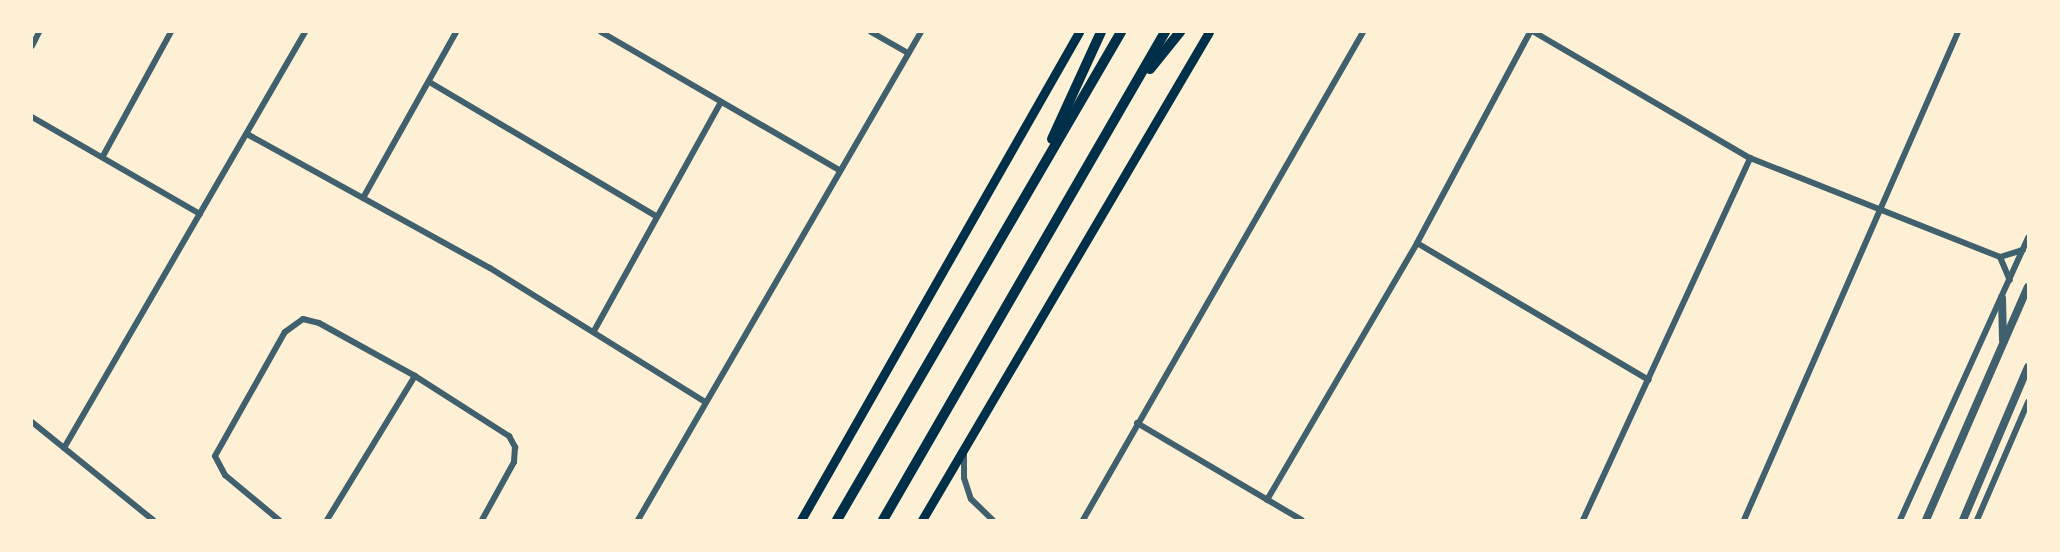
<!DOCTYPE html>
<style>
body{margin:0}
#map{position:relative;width:2060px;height:552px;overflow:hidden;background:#fdf0d5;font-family:"Source Serif 4",serif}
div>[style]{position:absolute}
.minor>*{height:6px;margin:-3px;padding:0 3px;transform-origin:3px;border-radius:3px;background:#3f606c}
.tertiary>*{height:8px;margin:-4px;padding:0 4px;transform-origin:4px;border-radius:4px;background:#3f606c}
.secondary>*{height:9px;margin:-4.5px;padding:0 4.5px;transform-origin:4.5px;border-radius:4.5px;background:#003049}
.motorway>*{height:10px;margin:-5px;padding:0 5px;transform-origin:5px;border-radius:5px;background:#003049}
span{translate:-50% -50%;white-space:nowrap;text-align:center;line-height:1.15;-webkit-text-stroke:5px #fdf0d5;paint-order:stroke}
.frame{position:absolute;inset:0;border:33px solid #fdf0d5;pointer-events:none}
</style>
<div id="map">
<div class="minor">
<div style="left:601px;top:32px;width:275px;rotate:30.1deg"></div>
<div style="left:871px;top:32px;width:43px;rotate:29.6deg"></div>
<div style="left:1534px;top:32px;width:250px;rotate:30.3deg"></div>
<div style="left:1750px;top:158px;width:269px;rotate:21.6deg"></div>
<div style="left:2000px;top:257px;width:24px;rotate:-17deg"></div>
<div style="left:32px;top:46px;width:16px;rotate:-63deg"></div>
<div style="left:431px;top:83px;width:261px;rotate:30.6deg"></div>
<div style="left:32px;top:117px;width:194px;rotate:30deg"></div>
<div style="left:247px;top:134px;width:277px;rotate:28.9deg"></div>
<div style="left:490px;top:268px;width:253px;rotate:31.9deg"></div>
<div style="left:103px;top:156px;width:141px;rotate:-61.3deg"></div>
<div style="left:363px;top:198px;width:190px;rotate:-60.7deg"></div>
<div style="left:1417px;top:243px;width:269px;rotate:30.6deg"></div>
<div style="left:2000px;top:257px;width:25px;rotate:67deg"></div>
<div style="left:594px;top:331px;width:262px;rotate:-61deg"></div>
<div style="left:32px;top:422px;width:156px;rotate:39deg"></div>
<div style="left:1137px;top:423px;width:191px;rotate:30.5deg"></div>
<div style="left:64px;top:448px;width:481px;rotate:-59.9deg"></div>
<div style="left:964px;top:450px;width:28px;rotate:90deg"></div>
<div style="left:964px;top:478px;width:22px;rotate:72deg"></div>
<div style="left:971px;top:499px;width:30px;rotate:44deg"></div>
<div style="left:1267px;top:500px;width:298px;rotate:-59.7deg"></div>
<div style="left:1417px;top:243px;width:239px;rotate:-61.8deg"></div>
<div style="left:279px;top:520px;width:70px;rotate:-140.2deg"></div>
<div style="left:225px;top:475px;width:21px;rotate:-118deg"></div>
<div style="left:215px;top:456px;width:142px;rotate:-60.6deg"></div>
<div style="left:285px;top:332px;width:22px;rotate:-36deg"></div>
<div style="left:303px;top:319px;width:16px;rotate:14deg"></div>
<div style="left:319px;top:323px;width:110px;rotate:28.9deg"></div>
<div style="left:415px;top:376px;width:112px;rotate:32.6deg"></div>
<div style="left:509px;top:436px;width:13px;rotate:61deg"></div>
<div style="left:515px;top:447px;width:15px;rotate:94deg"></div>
<div style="left:514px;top:462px;width:66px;rotate:118.9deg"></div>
<div style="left:327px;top:520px;width:169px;rotate:-58.6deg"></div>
<div style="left:638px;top:520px;width:564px;rotate:-59.89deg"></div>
<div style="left:1083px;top:520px;width:563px;rotate:-60.15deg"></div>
<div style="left:1583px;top:520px;width:399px;rotate:-65.2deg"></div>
<div style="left:1744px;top:520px;width:533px;rotate:-66.32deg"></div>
<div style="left:1900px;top:520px;width:310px;rotate:-65.6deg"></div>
<div style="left:1977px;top:520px;width:129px;rotate:-66.6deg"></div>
</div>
<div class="tertiary">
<div style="left:2002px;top:298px;width:42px;rotate:88.6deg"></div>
<div style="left:1926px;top:520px;width:254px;rotate:-66.4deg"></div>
<div style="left:1963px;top:520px;width:166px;rotate:-67deg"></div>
</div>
<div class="secondary">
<div style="left:801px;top:520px;width:562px;rotate:-60.33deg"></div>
<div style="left:922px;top:520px;width:566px;rotate:-59.54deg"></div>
</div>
<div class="motorway">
<div style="left:1150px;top:69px;width:48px;rotate:-51deg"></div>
<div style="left:1052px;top:139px;width:118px;rotate:-65.4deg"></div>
<div style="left:837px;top:520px;width:565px;rotate:-59.8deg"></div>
<div style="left:883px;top:520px;width:564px;rotate:-59.98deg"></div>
</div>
<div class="frame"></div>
</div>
